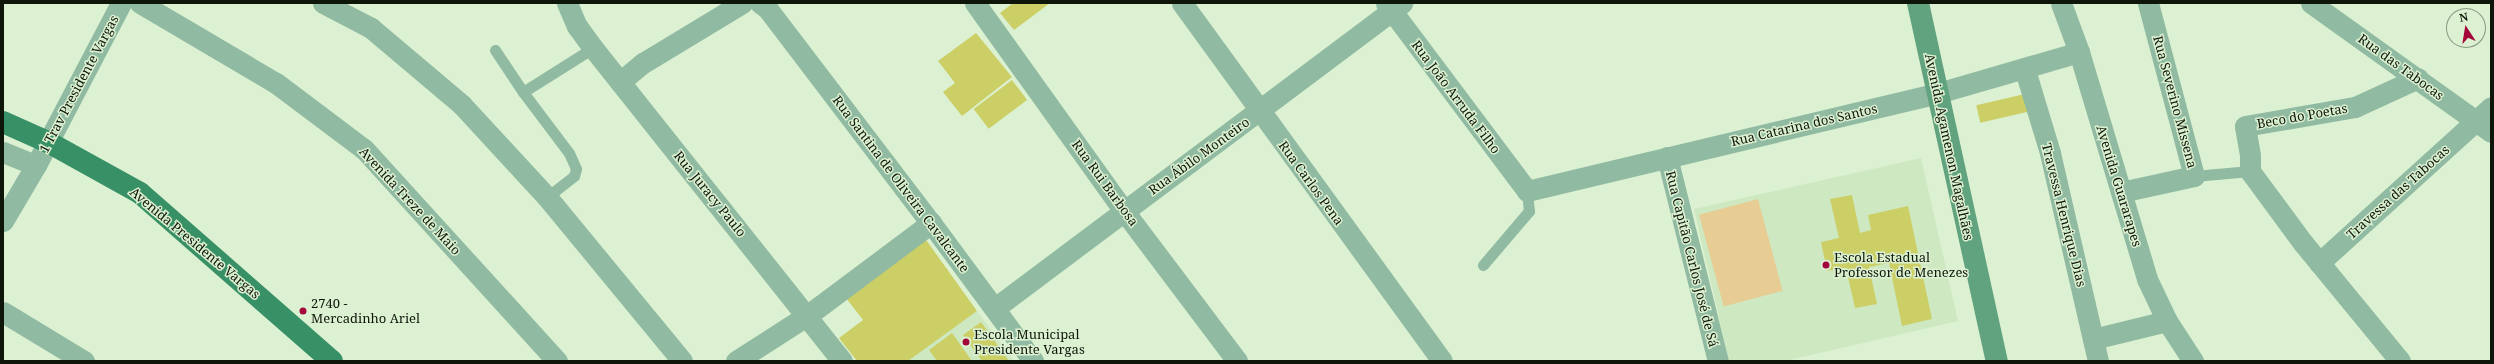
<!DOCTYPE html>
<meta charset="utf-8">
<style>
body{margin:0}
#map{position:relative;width:2494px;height:364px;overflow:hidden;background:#dcf1d1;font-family:"Noto Serif",serif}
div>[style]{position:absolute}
.built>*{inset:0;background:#cee8c1}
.green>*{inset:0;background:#e7cd94;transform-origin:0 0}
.building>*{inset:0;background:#cbcf66;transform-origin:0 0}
.service>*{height:11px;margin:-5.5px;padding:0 5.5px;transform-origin:5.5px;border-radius:5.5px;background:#90bba2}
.minor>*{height:21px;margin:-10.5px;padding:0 10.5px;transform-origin:10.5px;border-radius:10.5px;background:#90bba2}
.secondary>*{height:22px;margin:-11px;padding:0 11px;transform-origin:11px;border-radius:11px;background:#61a37f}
.primary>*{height:22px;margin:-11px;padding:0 11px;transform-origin:11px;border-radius:11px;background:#389166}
.dots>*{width:11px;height:11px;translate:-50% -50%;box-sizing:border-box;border:2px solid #dcf1d1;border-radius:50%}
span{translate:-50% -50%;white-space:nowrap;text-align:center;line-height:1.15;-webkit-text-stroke:3px #dcf1d1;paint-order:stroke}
.street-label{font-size:13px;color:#0e160a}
.poi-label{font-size:13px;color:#0e160a}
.left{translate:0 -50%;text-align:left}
.frame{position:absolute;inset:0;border:4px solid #0e160a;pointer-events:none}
.north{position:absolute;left:2446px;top:8px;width:40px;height:40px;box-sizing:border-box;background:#dcf1d1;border:1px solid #8a9981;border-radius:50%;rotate:348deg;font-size:11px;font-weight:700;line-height:16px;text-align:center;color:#0e160a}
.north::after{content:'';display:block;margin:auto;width:14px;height:18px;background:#a3063a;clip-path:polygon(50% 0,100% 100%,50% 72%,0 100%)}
</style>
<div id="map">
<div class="built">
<div style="clip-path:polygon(1921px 158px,1958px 321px,1785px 361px,1729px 361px,1694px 209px)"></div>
<div style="clip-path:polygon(977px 311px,1014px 361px,908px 361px,958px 324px)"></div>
</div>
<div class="green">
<div style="left:1758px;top:199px;width:95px;height:61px;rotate:75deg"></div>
</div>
<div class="building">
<div style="clip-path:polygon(1013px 3px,1050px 3px,1014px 30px,1000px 13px)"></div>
<div style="clip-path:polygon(976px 33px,1012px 77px,962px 116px,943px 92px,955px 83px,938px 61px)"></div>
<div style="left:1012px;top:80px;width:25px;height:48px;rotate:53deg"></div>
<div style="left:2025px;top:94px;width:18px;height:50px;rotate:77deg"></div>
<div style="clip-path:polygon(1852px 195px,1860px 233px,1871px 230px,1868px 215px,1908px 206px,1932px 319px,1902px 326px,1889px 263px,1869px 267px,1877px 304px,1855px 308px,1846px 268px,1827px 271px,1821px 242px,1839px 238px,1830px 199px)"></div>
<div style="clip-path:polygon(924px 237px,977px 311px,908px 361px,857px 361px,839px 338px,863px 320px,846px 298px)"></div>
<div style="clip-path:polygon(981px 322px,1009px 361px,982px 361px,963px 335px)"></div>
<div style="clip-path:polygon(952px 333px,972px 361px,937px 361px,929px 350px)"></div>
</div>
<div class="service">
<div style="left:495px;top:50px;width:50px;rotate:56.3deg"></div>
<div style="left:523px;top:92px;width:76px;rotate:53deg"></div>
<div style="left:569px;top:153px;width:17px;rotate:66deg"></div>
<div style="left:576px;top:169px;width:7px;rotate:106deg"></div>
<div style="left:574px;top:176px;width:34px;rotate:142deg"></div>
<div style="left:523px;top:92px;width:83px;rotate:-32.2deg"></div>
<div style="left:2194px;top:176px;width:56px;rotate:-5.1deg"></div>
<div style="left:1483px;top:265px;width:71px;rotate:-49.6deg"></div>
<div style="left:1529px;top:211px;width:20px;rotate:-96deg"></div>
</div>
<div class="minor">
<div style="left:140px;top:3px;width:158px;rotate:30.5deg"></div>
<div style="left:276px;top:83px;width:110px;rotate:36.9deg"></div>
<div style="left:364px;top:149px;width:287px;rotate:47.7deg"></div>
<div style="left:323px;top:3px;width:54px;rotate:27.5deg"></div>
<div style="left:371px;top:28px;width:119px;rotate:40.2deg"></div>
<div style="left:462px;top:105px;width:125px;rotate:47.3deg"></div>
<div style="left:547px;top:197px;width:212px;rotate:50.5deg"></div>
<div style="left:567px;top:3px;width:25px;rotate:67deg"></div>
<div style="left:577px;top:26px;width:27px;rotate:54deg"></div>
<div style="left:593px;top:48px;width:400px;rotate:51.5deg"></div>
<div style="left:760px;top:3px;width:9px;rotate:36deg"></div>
<div style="left:767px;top:8px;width:270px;rotate:52.7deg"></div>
<div style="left:931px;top:223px;width:172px;rotate:53.5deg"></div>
<div style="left:975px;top:3px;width:256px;rotate:54.4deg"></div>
<div style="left:1124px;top:211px;width:188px;rotate:53deg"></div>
<div style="left:1182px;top:3px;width:442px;rotate:54deg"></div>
<div style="left:1386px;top:3px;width:235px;rotate:53.1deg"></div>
<div style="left:1527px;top:191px;width:423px;rotate:-13.4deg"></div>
<div style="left:1938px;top:93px;width:147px;rotate:-16.2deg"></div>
<div style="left:2061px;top:3px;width:52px;rotate:69.8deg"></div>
<div style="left:2079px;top:52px;width:237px;rotate:73.3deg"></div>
<div style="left:2147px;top:279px;width:47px;rotate:64.5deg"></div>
<div style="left:2167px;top:321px;width:48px;rotate:57deg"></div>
<div style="left:2311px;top:3px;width:221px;rotate:35.6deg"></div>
<div style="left:2025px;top:70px;width:87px;rotate:73.2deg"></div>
<div style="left:2050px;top:153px;width:213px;rotate:77deg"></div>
<div style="left:620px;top:82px;width:30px;rotate:-40deg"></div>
<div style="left:643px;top:63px;width:116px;rotate:-31.2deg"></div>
<div style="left:3px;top:152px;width:35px;rotate:22deg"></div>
<div style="left:1667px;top:157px;width:210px;rotate:76deg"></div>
<div style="left:2121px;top:192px;width:75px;rotate:-12.4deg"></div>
<div style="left:2194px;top:176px;width:179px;rotate:-104.9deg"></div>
<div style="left:3px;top:221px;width:65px;rotate:-59.5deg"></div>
<div style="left:36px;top:165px;width:183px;rotate:-62.3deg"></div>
<div style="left:2319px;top:263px;width:232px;rotate:-42.2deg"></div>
<div style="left:995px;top:308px;width:509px;rotate:-36.85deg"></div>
<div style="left:3px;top:312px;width:95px;rotate:31.2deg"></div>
<div style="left:2093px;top:339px;width:76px;rotate:-13.7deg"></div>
<div style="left:736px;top:361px;width:85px;rotate:-32.6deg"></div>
<div style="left:808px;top:315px;width:154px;rotate:-36.8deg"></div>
<div style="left:2400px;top:361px;width:153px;rotate:-129.4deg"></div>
<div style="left:2303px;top:243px;width:89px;rotate:-126.4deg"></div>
<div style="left:2250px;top:171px;width:16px;rotate:-90deg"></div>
<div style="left:2250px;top:155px;width:29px;rotate:-100deg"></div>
<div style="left:2245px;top:126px;width:112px;rotate:-9.8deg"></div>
<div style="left:2355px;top:107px;width:69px;rotate:-24.7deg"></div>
</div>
<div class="secondary">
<div style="left:1918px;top:3px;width:367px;rotate:77.6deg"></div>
</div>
<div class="primary">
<div style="left:3px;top:122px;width:49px;rotate:24deg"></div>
<div style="left:48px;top:142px;width:105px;rotate:29deg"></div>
<div style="left:140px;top:193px;width:255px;rotate:41.2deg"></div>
</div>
<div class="dots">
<div style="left:1826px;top:265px;background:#a3063a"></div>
<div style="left:303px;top:311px;background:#a3063a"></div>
<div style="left:966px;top:342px;background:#a3063a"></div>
</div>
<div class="street-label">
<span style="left:2401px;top:67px;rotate:36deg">Rua das Tabocas</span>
<span style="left:79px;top:84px;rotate:-62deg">1 Trav Presidente Vargas</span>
<span style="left:1456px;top:97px;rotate:53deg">Rua João Arruda Filho</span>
<span style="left:2175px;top:102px;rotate:75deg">Rua Severino Missena</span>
<span style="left:2302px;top:116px;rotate:-10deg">Beco do Poetas</span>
<span style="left:1804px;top:125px;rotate:-13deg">Rua Catarina dos Santos</span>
<span style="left:1949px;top:147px;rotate:78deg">Avenida Agamenon Magalhães</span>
<span style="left:1199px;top:156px;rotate:-36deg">Rua Ábilo Monteiro</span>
<span style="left:1105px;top:183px;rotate:54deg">Rua Rui Barbosa</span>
<span style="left:1311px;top:183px;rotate:54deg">Rua Carlos Pena</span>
<span style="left:901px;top:184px;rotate:53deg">Rua Santina de Oliveira Cavalcante</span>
<span style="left:2119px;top:186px;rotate:73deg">Avenida Guararapes</span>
<span style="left:2398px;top:192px;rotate:-42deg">Travessa das Tabocas</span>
<span style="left:710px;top:194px;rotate:51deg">Rua Juracy Paulo</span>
<span style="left:410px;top:201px;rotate:47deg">Avenida Treze de Maio</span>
<span style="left:2064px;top:215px;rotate:76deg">Travessa Henrique Dias</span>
<span style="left:195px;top:243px;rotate:40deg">Avenida Presidente Vargas</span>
<span style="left:1692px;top:259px;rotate:76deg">Rua Capitão Carlos José de Sá</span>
</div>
<div class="poi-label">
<span class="left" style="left:1834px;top:265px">Escola Estadual<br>Professor de Menezes</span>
<span class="left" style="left:311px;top:311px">2740 -<br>Mercadinho Ariel</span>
<span class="left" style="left:974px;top:342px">Escola Municipal<br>Presidente Vargas</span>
</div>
<div class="frame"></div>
<div class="north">N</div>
</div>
